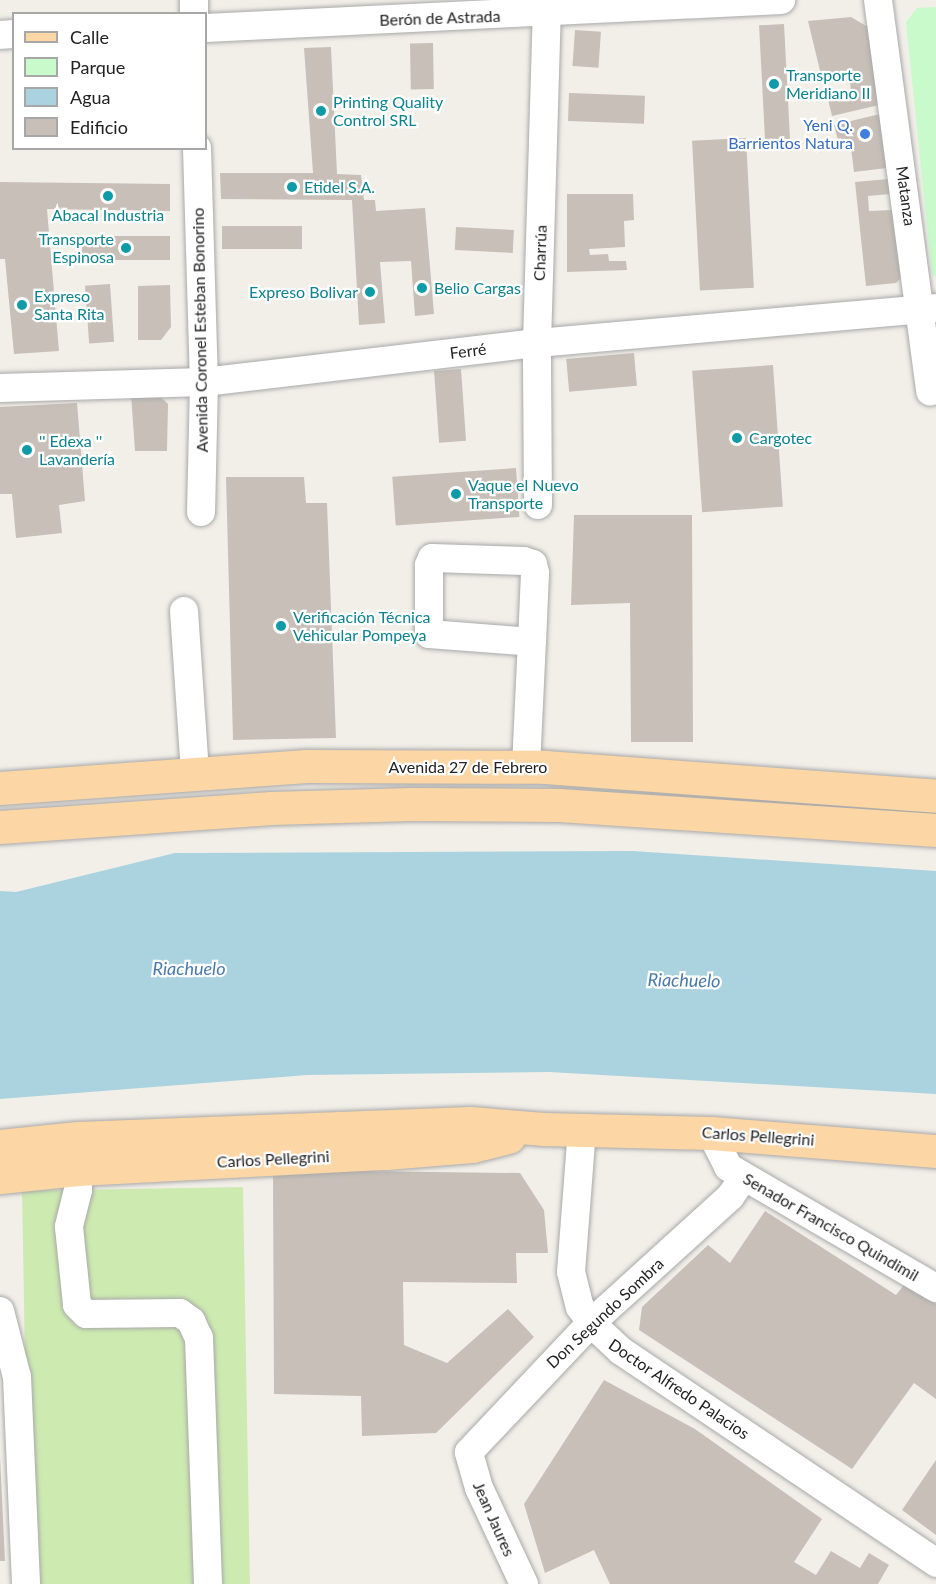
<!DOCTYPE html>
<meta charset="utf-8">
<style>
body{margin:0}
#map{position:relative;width:936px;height:1584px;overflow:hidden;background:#f2efe9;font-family:Lato,sans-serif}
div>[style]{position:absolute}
.grass>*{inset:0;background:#cdebb0;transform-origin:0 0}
.park>*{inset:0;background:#c8facc}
.water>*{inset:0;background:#aad3df}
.building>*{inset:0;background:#c7bfb8;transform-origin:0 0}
.roads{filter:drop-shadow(0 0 2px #a9a9a9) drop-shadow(0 0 2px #a9a9a9)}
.minor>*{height:28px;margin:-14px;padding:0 14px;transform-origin:14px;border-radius:14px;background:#fff}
.major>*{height:33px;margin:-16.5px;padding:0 16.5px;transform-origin:16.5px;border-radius:16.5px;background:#fcd6a4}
.dots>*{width:16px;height:16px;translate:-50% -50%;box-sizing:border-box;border:3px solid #fff;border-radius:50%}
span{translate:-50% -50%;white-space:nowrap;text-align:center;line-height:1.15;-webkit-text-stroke:4.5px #fff;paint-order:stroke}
.street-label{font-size:16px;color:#222}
.culture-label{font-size:16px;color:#0d838f}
.left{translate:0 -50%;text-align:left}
.right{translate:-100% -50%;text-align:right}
.shop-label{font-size:16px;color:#366cbe}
.water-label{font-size:18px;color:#4a7aab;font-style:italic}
.legend{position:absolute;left:12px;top:12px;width:195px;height:138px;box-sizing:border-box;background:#fff;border:2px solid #a7a7a7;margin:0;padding:8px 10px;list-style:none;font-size:18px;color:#222}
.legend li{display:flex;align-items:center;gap:12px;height:30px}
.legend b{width:30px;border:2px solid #a7a7a7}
</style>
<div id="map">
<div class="grass">
<div style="left:243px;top:1187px;width:397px;height:221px;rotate:89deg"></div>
</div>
<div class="park">
<div style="clip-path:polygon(936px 7px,936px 277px,932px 274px,906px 22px,917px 8px)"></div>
</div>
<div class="water">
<div style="clip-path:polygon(633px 851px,936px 871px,936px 1094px,549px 1072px,307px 1075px,0 1099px,0 891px,16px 892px,175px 853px)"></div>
</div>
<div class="building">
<div style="clip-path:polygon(851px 17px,868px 27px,879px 105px,832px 116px,827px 95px,851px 90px,849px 75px,822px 79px,808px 21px)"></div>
<div style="left:784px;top:24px;width:119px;height:25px;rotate:87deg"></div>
<div style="left:575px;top:30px;width:26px;height:36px;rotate:4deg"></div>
<div style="left:433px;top:43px;width:46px;height:23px;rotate:89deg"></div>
<div style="clip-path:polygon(331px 47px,337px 174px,361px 175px,364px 200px,375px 200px,376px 211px,425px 208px,434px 314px,415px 316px,411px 261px,380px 262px,385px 323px,359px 325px,352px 200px,221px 199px,220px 173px,313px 173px,304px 48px)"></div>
<div style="left:569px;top:93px;width:76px;height:28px;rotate:2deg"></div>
<div style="clip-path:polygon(880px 114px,887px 168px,854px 172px,850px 140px,838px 140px,834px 125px)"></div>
<div style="left:746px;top:138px;width:150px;height:54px;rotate:87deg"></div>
<div style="clip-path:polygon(888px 179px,890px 194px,868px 196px,869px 211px,893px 210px,902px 277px,896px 283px,866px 286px,855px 182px)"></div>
<div style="clip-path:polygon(0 182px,170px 184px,170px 211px,47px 209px,59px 351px,14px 354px,5px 259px,0 259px)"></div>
<div style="clip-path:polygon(567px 194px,633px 194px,634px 220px,624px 221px,625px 247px,589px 249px,590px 255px,608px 254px,609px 261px,626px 261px,627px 270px,567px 272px)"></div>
<div style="left:222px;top:226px;width:80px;height:23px"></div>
<div style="left:456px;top:227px;width:58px;height:23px;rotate:3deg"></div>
<div style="left:82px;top:236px;width:88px;height:24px"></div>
<div style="left:110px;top:284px;width:58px;height:25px;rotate:86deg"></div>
<div style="clip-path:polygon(170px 285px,171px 327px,161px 340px,138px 340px,138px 286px)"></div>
<div style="left:634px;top:353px;width:33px;height:68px;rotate:85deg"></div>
<div style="left:773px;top:365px;width:142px;height:81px;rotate:86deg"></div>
<div style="left:461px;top:369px;width:72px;height:27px;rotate:86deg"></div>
<div style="clip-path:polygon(157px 393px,168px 404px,167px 451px,135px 451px,131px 394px)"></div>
<div style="clip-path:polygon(77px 403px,85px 501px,59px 505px,62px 533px,16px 538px,12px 494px,0 494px,0 407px)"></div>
<div style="left:516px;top:468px;width:49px;height:124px;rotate:86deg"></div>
<div style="clip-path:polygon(226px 477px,304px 477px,306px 503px,327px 503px,336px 738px,233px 740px)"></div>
<div style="clip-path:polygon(574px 515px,692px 515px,693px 742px,631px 742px,630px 603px,571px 605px)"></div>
<div style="clip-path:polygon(273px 1170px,520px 1173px,544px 1210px,548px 1253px,516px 1253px,517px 1283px,403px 1282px,404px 1345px,447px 1363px,508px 1309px,534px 1337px,436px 1433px,362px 1436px,361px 1396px,274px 1394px)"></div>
<div style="clip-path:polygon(765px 1211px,896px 1295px,904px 1285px,936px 1304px,936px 1399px,914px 1383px,852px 1469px,639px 1330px,642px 1307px,708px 1245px,730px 1263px)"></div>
<div style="clip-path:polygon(604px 1380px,695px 1429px,822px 1519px,794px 1562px,816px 1575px,831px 1551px,860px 1568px,869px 1553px,889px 1565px,878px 1584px,610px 1584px,594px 1550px,545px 1573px,524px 1504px)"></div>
<div style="clip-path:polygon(0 1457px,5px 1561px,0 1561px)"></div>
<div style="clip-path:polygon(936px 1460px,936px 1535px,902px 1510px)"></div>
</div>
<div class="roads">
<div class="minor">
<div style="left:878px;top:0;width:395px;rotate:82.4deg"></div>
<div style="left:194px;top:14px;width:14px;rotate:-90deg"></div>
<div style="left:206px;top:28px;width:576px;rotate:-2.79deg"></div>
<div style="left:0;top:35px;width:14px;rotate:-4deg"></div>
<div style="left:197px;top:148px;width:234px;rotate:88.3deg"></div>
<div style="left:204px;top:382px;width:130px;rotate:91.3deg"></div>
<div style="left:0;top:388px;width:204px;rotate:-1.7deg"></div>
<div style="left:204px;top:382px;width:335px;rotate:-6.7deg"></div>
<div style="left:537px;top:343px;width:401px;rotate:-5deg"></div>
<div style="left:538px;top:505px;width:162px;rotate:-90.4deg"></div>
<div style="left:537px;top:343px;width:343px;rotate:-88.3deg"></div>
<div style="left:184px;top:611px;width:161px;rotate:86.1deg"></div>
<div style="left:526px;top:767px;width:125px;rotate:-87.3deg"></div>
<div style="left:532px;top:642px;width:69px;rotate:-87.5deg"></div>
<div style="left:535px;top:573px;width:9px;rotate:-103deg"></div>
<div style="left:533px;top:564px;width:9px;rotate:-162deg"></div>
<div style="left:524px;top:561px;width:92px;rotate:-178.1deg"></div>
<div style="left:432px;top:558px;width:8px;rotate:113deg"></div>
<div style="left:429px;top:565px;width:69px;rotate:90deg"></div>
<div style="left:429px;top:634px;width:103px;rotate:4.4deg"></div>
<div style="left:582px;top:1129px;width:143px;rotate:94.4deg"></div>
<div style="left:571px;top:1272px;width:36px;rotate:76deg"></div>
<div style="left:580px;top:1307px;width:19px;rotate:55deg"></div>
<div style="left:591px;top:1323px;width:41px;rotate:43deg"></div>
<div style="left:621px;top:1351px;width:380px;rotate:33.9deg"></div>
<div style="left:711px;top:1133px;width:38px;rotate:63deg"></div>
<div style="left:728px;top:1167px;width:241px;rotate:30.2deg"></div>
<div style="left:78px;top:1146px;width:44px;rotate:90deg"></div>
<div style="left:78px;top:1190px;width:38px;rotate:104deg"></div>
<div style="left:69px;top:1227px;width:78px;rotate:84.1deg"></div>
<div style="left:77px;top:1305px;width:13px;rotate:45deg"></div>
<div style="left:86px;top:1314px;width:94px;rotate:-0.6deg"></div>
<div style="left:180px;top:1313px;width:14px;rotate:36deg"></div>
<div style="left:191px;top:1321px;width:19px;rotate:65deg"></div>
<div style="left:199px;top:1338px;width:246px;rotate:87.9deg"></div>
<div style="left:0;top:1311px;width:68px;rotate:75.6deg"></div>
<div style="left:17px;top:1377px;width:207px;rotate:87.5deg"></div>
<div style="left:524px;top:1584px;width:106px;rotate:-115.1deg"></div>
<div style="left:479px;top:1488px;width:37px;rotate:-106deg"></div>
<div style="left:469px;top:1452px;width:178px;rotate:-46.6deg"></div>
<div style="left:591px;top:1323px;width:188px;rotate:-42.2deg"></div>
<div style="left:730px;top:1197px;width:24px;rotate:-55deg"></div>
</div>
<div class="major">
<div style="left:0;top:788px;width:307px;rotate:-4.1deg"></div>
<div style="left:306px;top:766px;width:239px;rotate:0.2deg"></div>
<div style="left:545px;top:767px;width:392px;rotate:4.2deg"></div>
<div style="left:0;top:827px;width:272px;rotate:-4deg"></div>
<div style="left:271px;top:808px;width:140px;rotate:-1.6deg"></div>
<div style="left:411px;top:804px;width:148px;rotate:0.4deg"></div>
<div style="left:559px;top:805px;width:378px;rotate:3.8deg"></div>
<div style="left:0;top:1146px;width:78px;rotate:-5.9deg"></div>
<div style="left:78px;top:1138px;width:392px;rotate:-2.2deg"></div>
<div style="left:470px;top:1123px;width:74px;rotate:4.6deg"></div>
<div style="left:544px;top:1129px;width:167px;rotate:1.4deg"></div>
<div style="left:711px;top:1133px;width:226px;rotate:4.6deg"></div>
<div style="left:0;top:1177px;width:78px;rotate:-5.9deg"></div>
<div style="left:78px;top:1169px;width:308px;rotate:-3deg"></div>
<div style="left:386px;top:1153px;width:86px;rotate:-4.7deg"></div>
<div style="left:472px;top:1146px;width:38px;rotate:-14deg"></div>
</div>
</div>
<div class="dots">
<div style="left:774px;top:84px;background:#0f9aa8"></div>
<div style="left:321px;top:111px;background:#0f9aa8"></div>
<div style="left:865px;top:134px;background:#3f7fe0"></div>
<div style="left:292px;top:187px;background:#0f9aa8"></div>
<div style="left:108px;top:196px;background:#0f9aa8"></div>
<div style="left:126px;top:248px;background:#0f9aa8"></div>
<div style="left:422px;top:288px;background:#0f9aa8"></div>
<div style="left:370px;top:292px;background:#0f9aa8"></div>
<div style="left:22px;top:305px;background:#0f9aa8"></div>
<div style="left:737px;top:438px;background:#0f9aa8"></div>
<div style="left:27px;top:450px;background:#0f9aa8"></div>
<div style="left:456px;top:494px;background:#0f9aa8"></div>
<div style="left:281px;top:626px;background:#0f9aa8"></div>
</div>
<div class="street-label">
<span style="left:440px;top:18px;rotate:-2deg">Berón de Astrada</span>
<span style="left:906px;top:196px;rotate:82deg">Matanza</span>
<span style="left:540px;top:253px;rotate:-88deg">Charrúa</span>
<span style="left:200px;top:330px;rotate:-91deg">Avenida Coronel Esteban Bonorino</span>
<span style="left:468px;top:351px;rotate:-7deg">Ferré</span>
<span style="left:468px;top:767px">Avenida 27 de Febrero</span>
<span style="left:758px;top:1136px;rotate:4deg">Carlos Pellegrini</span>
<span style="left:273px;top:1159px;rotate:-3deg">Carlos Pellegrini</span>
<span style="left:831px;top:1227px;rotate:30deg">Senador Francisco Quindimil</span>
<span style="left:605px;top:1313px;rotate:-43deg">Don Segundo Sombra</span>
<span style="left:679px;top:1389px;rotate:34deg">Doctor Alfredo Palacios</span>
<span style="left:494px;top:1519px;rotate:66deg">Jean Jaures</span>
</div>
<div class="culture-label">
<span class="left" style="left:786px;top:84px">Transporte<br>Meridiano II</span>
<span class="left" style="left:333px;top:111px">Printing Quality<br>Control SRL</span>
<span class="left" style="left:304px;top:187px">Etidel S.A.</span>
<span style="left:108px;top:215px">Abacal Industria</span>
<span class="right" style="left:114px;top:248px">Transporte<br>Espinosa</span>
<span class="left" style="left:434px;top:288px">Belio Cargas</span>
<span class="right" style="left:358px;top:292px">Expreso Bolivar</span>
<span class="left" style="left:34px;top:305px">Expreso<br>Santa Rita</span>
<span class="left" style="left:749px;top:438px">Cargotec</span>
<span class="left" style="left:39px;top:450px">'' Edexa ''<br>Lavandería</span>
<span class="left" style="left:468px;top:494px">Vaque el Nuevo<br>Transporte</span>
<span class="left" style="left:293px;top:626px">Verificación Técnica<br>Vehicular Pompeya</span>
</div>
<div class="shop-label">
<span class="right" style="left:853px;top:134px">Yeni Q.<br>Barrientos Natura</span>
</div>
<div class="water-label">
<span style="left:189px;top:968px">Riachuelo</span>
<span style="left:684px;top:980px;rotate:1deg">Riachuelo</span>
</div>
<ul class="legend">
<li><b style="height:8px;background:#fcd6a4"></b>Calle</li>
<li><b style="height:16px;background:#c8facc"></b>Parque</li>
<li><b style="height:16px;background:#aad3df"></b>Agua</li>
<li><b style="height:16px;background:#c7bfb8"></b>Edificio</li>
</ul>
</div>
